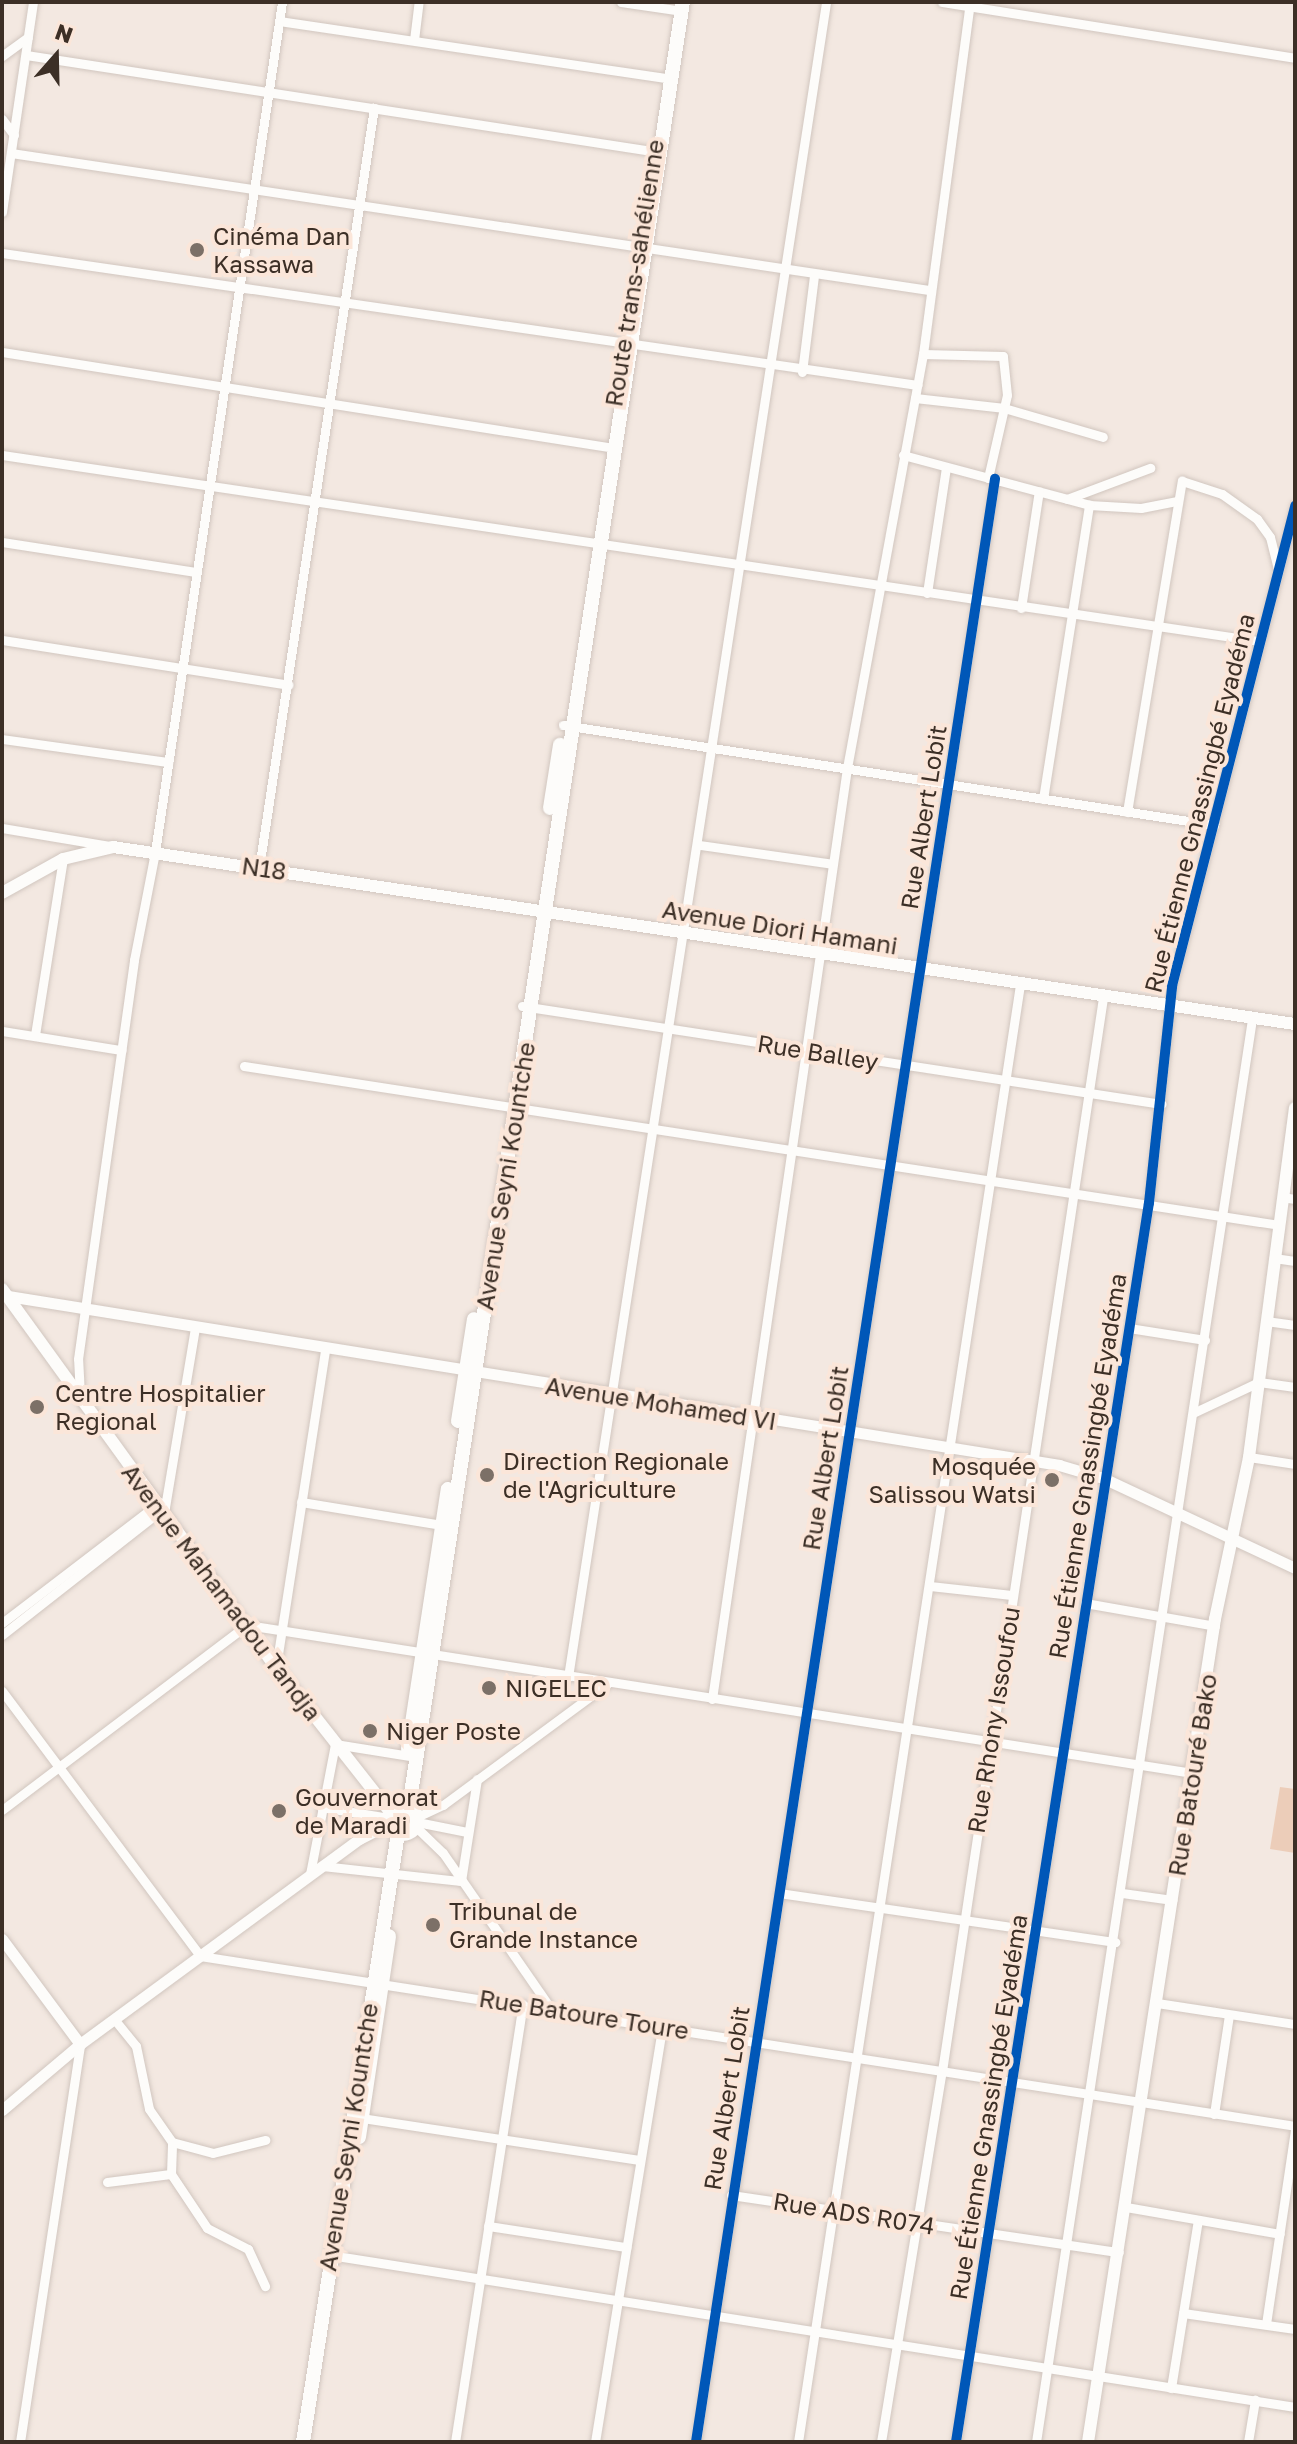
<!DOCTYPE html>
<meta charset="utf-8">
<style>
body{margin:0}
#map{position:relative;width:1297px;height:2444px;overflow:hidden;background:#f3e8e1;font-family:"Golos Text",sans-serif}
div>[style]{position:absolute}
.green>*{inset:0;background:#eccdb9}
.roads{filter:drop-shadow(0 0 2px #d1c6bf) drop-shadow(0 0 2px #d1c6bf)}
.minor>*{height:9px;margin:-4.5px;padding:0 4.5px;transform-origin:4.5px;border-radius:4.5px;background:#fdfcfa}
.tertiary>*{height:11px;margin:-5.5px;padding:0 5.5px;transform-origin:5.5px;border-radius:5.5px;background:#fdfcfa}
.secondary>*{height:12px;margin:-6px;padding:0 6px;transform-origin:6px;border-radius:6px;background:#fdfcfa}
.trunk>*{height:14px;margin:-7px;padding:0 7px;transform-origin:7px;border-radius:7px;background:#fdfcfa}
.trunk>.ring{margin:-7px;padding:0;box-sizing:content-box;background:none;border:14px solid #fdfcfa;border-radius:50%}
.cycleway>*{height:10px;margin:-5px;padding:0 5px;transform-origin:5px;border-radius:5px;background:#0057b8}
.dots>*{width:22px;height:22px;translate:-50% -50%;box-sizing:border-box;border:4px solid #fbe6d9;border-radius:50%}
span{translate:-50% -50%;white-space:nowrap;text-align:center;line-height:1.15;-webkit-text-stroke:8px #fbe6d9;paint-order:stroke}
.poi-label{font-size:24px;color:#3c2f26}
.left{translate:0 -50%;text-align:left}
.right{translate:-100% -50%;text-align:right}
.street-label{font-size:24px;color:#3c2f26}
.frame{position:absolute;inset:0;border:4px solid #3c2f26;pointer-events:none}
.north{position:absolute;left:16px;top:16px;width:80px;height:80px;-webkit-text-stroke:6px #fbe6d9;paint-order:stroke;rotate:20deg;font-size:22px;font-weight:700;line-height:32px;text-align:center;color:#3c2f26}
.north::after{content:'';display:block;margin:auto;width:28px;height:36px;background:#3c2f26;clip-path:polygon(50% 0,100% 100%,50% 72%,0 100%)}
</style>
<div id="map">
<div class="green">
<div style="clip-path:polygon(1280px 1787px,1295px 1789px,1295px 1853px,1270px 1849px)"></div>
</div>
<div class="roads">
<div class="minor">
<div style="left:621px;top:2px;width:62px;rotate:8.4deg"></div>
<div style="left:942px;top:2px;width:357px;rotate:9deg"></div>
<div style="left:279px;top:21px;width:389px;rotate:8.4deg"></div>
<div style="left:414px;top:40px;width:38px;rotate:-83deg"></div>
<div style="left:26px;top:55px;width:633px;rotate:8.72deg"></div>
<div style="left:2px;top:56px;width:32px;rotate:-36deg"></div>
<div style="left:2px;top:119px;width:20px;rotate:53deg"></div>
<div style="left:11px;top:153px;width:928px;rotate:8.49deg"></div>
<div style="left:2px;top:212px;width:212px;rotate:-81.6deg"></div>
<div style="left:2px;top:253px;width:925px;rotate:8.2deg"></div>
<div style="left:2px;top:352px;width:619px;rotate:8.91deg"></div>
<div style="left:802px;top:372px;width:98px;rotate:-82.9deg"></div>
<div style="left:915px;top:398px;width:90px;rotate:6.4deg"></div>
<div style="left:1004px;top:408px;width:13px;rotate:-77deg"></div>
<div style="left:1007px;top:395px;width:39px;rotate:-96deg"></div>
<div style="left:1003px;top:356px;width:80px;rotate:-178.6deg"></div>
<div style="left:2px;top:455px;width:1271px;rotate:8.42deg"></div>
<div style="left:903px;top:455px;width:193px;rotate:15deg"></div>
<div style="left:1089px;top:505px;width:52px;rotate:3.3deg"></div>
<div style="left:1141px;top:508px;width:37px;rotate:-11deg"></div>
<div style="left:988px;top:478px;width:72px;rotate:-77.1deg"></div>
<div style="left:1004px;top:408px;width:103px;rotate:16.3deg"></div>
<div style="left:1067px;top:499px;width:89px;rotate:-20.5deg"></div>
<div style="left:2px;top:542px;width:196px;rotate:8.8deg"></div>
<div style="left:927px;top:593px;width:126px;rotate:-81.4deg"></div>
<div style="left:1021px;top:608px;width:118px;rotate:-81.3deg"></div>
<div style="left:2px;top:640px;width:290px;rotate:8.9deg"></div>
<div style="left:563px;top:725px;width:659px;rotate:8.73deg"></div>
<div style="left:2px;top:739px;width:168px;rotate:7.9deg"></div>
<div style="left:1043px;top:799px;width:298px;rotate:-81.1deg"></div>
<div style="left:1127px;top:812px;width:336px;rotate:-80.6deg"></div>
<div style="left:1182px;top:481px;width:42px;rotate:18deg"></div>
<div style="left:1222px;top:494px;width:43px;rotate:35.5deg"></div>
<div style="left:1257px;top:519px;width:22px;rotate:54deg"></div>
<div style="left:1270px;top:537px;width:34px;rotate:76deg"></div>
<div style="left:2px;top:828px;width:109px;rotate:9.5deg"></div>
<div style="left:700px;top:845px;width:134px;rotate:8.1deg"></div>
<div style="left:259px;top:868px;width:769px;rotate:-81.4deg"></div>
<div style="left:522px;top:1006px;width:647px;rotate:8.71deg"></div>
<div style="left:2px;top:1031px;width:121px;rotate:9.1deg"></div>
<div style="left:35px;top:1035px;width:178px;rotate:-81deg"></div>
<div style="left:244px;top:1066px;width:1047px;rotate:8.73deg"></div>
<div style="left:1282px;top:1197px;width:13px;rotate:9deg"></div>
<div style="left:1274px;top:1258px;width:21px;rotate:8deg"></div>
<div style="left:1266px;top:1321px;width:29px;rotate:8deg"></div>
<div style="left:1129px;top:1328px;width:77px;rotate:9deg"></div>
<div style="left:80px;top:1395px;width:36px;rotate:-93deg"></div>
<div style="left:78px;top:1359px;width:403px;rotate:-82deg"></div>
<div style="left:134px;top:960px;width:110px;rotate:-79deg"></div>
<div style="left:155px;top:852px;width:859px;rotate:-81.5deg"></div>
<div style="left:1193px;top:1413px;width:73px;rotate:-25.2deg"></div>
<div style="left:1259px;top:1382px;width:36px;rotate:8deg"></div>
<div style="left:1249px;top:1457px;width:47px;rotate:8.7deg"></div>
<div style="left:301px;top:1502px;width:149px;rotate:9.3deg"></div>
<div style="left:930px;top:1586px;width:82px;rotate:6.3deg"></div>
<div style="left:1085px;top:1603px;width:132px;rotate:10deg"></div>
<div style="left:2px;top:1623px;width:199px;rotate:-37.4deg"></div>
<div style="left:2px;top:1635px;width:207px;rotate:-38.1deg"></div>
<div style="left:165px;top:1507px;width:181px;rotate:-80.5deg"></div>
<div style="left:276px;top:1667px;width:321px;rotate:-81.2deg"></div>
<div style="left:568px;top:1677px;width:1695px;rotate:-81.24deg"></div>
<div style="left:2px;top:1691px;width:331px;rotate:53.2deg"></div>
<div style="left:200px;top:1956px;width:1108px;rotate:8.82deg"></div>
<div style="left:712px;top:1699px;width:941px;rotate:-81.75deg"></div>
<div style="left:847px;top:768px;width:421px;rotate:-79.6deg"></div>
<div style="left:923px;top:354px;width:355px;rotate:-82.4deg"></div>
<div style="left:321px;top:1807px;width:69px;rotate:9.2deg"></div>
<div style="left:2px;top:1810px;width:307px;rotate:-37.1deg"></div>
<div style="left:247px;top:1625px;width:957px;rotate:8.9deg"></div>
<div style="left:417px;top:1817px;width:29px;rotate:-25deg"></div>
<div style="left:443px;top:1805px;width:204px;rotate:-36.4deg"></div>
<div style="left:417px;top:1822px;width:51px;rotate:11.3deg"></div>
<div style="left:416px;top:1827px;width:37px;rotate:44deg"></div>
<div style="left:443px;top:1853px;width:190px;rotate:55.3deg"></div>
<div style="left:322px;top:1866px;width:140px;rotate:6.2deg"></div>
<div style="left:461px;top:1881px;width:103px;rotate:-81.1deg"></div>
<div style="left:310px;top:1874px;width:132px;rotate:-79.1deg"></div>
<div style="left:335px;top:1744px;width:82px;rotate:9.1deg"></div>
<div style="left:779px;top:1893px;width:340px;rotate:8.3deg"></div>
<div style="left:1122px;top:1893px;width:51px;rotate:7.8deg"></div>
<div style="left:1157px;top:2003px;width:140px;rotate:8.7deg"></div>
<div style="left:114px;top:2019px;width:35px;rotate:51deg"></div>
<div style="left:136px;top:2046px;width:64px;rotate:78.3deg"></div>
<div style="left:149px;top:2109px;width:40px;rotate:55.1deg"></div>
<div style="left:172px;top:2142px;width:42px;rotate:15deg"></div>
<div style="left:213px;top:2153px;width:54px;rotate:-14deg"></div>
<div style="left:1214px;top:2114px;width:100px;rotate:-81.4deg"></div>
<div style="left:362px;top:2118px;width:281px;rotate:8.6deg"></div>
<div style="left:171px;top:2174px;width:65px;rotate:56.3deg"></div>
<div style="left:207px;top:2228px;width:46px;rotate:27.1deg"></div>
<div style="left:248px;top:2249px;width:41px;rotate:65.3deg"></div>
<div style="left:107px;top:2182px;width:64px;rotate:-7.1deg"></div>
<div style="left:171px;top:2174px;width:32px;rotate:-88deg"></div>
<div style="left:731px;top:2195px;width:392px;rotate:8.4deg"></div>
<div style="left:1126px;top:2207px;width:156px;rotate:9.9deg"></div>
<div style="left:488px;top:2226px;width:140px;rotate:8.7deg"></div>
<div style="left:330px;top:2255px;width:977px;rotate:8.95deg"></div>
<div style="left:1183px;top:2313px;width:113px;rotate:8.1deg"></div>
<div style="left:1266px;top:2324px;width:197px;rotate:-81.5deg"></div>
<div style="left:1171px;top:2388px;width:170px;rotate:-80.9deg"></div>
<div style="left:20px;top:2442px;width:402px;rotate:-81.4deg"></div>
<div style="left:455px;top:2442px;width:443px;rotate:-81.2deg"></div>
<div style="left:595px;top:2442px;width:420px;rotate:-80.8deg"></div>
<div style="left:696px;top:2442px;width:1986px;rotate:-81.34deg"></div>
<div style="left:798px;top:2442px;width:1475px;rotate:-81.34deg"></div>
<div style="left:881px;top:2442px;width:376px;rotate:-80.7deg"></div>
<div style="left:942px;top:2071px;width:1086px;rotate:-81.47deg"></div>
<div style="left:956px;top:2442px;width:1254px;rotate:-81.15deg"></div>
<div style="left:1149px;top:1203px;width:218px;rotate:-83.9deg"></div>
<div style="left:1172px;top:986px;width:496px;rotate:-75.6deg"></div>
<div style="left:1036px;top:2442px;width:1440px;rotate:-81.37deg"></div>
<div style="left:1248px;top:2442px;width:43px;rotate:-80.5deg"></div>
</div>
<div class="tertiary">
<div style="left:8px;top:1296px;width:1065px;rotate:9.13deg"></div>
<div style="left:1059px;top:1465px;width:46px;rotate:16.5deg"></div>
<div style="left:1103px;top:1478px;width:212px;rotate:25.1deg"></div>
<div style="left:2px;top:1939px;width:131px;rotate:53.4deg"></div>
<div style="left:2px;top:2110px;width:102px;rotate:-40.2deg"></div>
<div style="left:80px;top:2044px;width:346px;rotate:-36.3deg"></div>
<div style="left:359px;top:1839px;width:35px;rotate:-27deg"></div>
</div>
<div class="secondary">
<div style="left:2px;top:893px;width:70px;rotate:-29.1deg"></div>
<div style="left:63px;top:859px;width:51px;rotate:-13.5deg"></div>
<div style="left:113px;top:847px;width:1195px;rotate:8.52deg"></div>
<div style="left:2px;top:1289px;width:467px;rotate:54.1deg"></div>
<div style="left:276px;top:1667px;width:186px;rotate:51.8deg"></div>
<div style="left:1088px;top:2442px;width:833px;rotate:-81.23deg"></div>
<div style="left:1215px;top:1619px;width:166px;rotate:-78.1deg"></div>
<div style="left:1249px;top:1457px;width:352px;rotate:-82.5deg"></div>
</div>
<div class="trunk">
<div style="left:550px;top:808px;width:64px;rotate:-81deg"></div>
<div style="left:458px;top:1421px;width:103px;rotate:-81.1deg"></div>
<div style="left:408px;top:1749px;width:263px;rotate:-81.3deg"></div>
<div class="ring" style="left:389px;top:1806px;width:14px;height:14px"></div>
<div style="left:409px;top:1807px;width:1826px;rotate:-81.37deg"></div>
<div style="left:359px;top:2137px;width:203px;rotate:-81.5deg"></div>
<div style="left:303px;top:2442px;width:616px;rotate:-81.13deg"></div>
</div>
</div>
<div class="cycleway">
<div style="left:696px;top:2442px;width:1986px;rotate:-81.34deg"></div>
<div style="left:956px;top:2442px;width:1254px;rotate:-81.15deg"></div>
<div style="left:1149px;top:1203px;width:218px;rotate:-83.9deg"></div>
<div style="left:1172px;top:986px;width:496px;rotate:-75.6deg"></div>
</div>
<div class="dots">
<div style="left:197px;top:250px;background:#7c7067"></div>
<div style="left:37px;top:1407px;background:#7c7067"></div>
<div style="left:487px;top:1475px;background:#7c7067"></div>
<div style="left:1052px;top:1480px;background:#7c7067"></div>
<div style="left:489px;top:1688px;background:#7c7067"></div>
<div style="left:370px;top:1731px;background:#7c7067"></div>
<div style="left:279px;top:1811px;background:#7c7067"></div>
<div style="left:433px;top:1925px;background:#7c7067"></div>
</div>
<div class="poi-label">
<span class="left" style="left:213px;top:250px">Cinéma Dan<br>Kassawa</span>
<span class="left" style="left:55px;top:1407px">Centre Hospitalier<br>Regional</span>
<span class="left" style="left:503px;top:1475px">Direction Regionale<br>de l'Agriculture</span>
<span class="right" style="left:1036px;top:1480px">Mosquée<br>Salissou Watsi</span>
<span class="left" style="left:505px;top:1688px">NIGELEC</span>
<span class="left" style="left:386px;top:1731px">Niger Poste</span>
<span class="left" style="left:295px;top:1811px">Gouvernorat<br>de Maradi</span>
<span class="left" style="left:449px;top:1925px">Tribunal de<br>Grande Instance</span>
</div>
<div class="street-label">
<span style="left:634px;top:273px;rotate:-81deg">Route trans-sahélienne</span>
<span style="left:1199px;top:803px;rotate:-76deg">Rue Étienne Gnassingbé Eyadéma</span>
<span style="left:923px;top:817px;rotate:-81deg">Rue Albert Lobit</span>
<span style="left:264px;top:868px;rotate:8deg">N18</span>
<span style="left:780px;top:927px;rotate:9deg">Avenue Diori Hamani</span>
<span style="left:818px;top:1052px;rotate:9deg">Rue Balley</span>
<span style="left:505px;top:1176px;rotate:-81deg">Avenue Seyni Kountche</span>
<span style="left:661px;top:1403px;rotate:9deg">Avenue Mohamed VI</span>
<span style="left:825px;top:1458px;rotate:-81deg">Rue Albert Lobit</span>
<span style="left:1087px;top:1466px;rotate:-81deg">Rue Étienne Gnassingbé Eyadéma</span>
<span style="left:222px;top:1592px;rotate:53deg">Avenue Mahamadou Tandja</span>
<span style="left:993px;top:1720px;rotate:-81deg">Rue Rhony Issoufou</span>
<span style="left:1192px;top:1775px;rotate:-81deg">Rue Batouré Bako</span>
<span style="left:584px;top:2014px;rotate:9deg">Rue Batoure Toure</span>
<span style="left:726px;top:2098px;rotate:-81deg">Rue Albert Lobit</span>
<span style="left:988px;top:2107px;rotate:-81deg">Rue Étienne Gnassingbé Eyadéma</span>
<span style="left:348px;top:2137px;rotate:-81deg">Avenue Seyni Kountche</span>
<span style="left:854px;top:2213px;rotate:9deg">Rue ADS R074</span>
</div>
<div class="frame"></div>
<div class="north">N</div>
</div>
